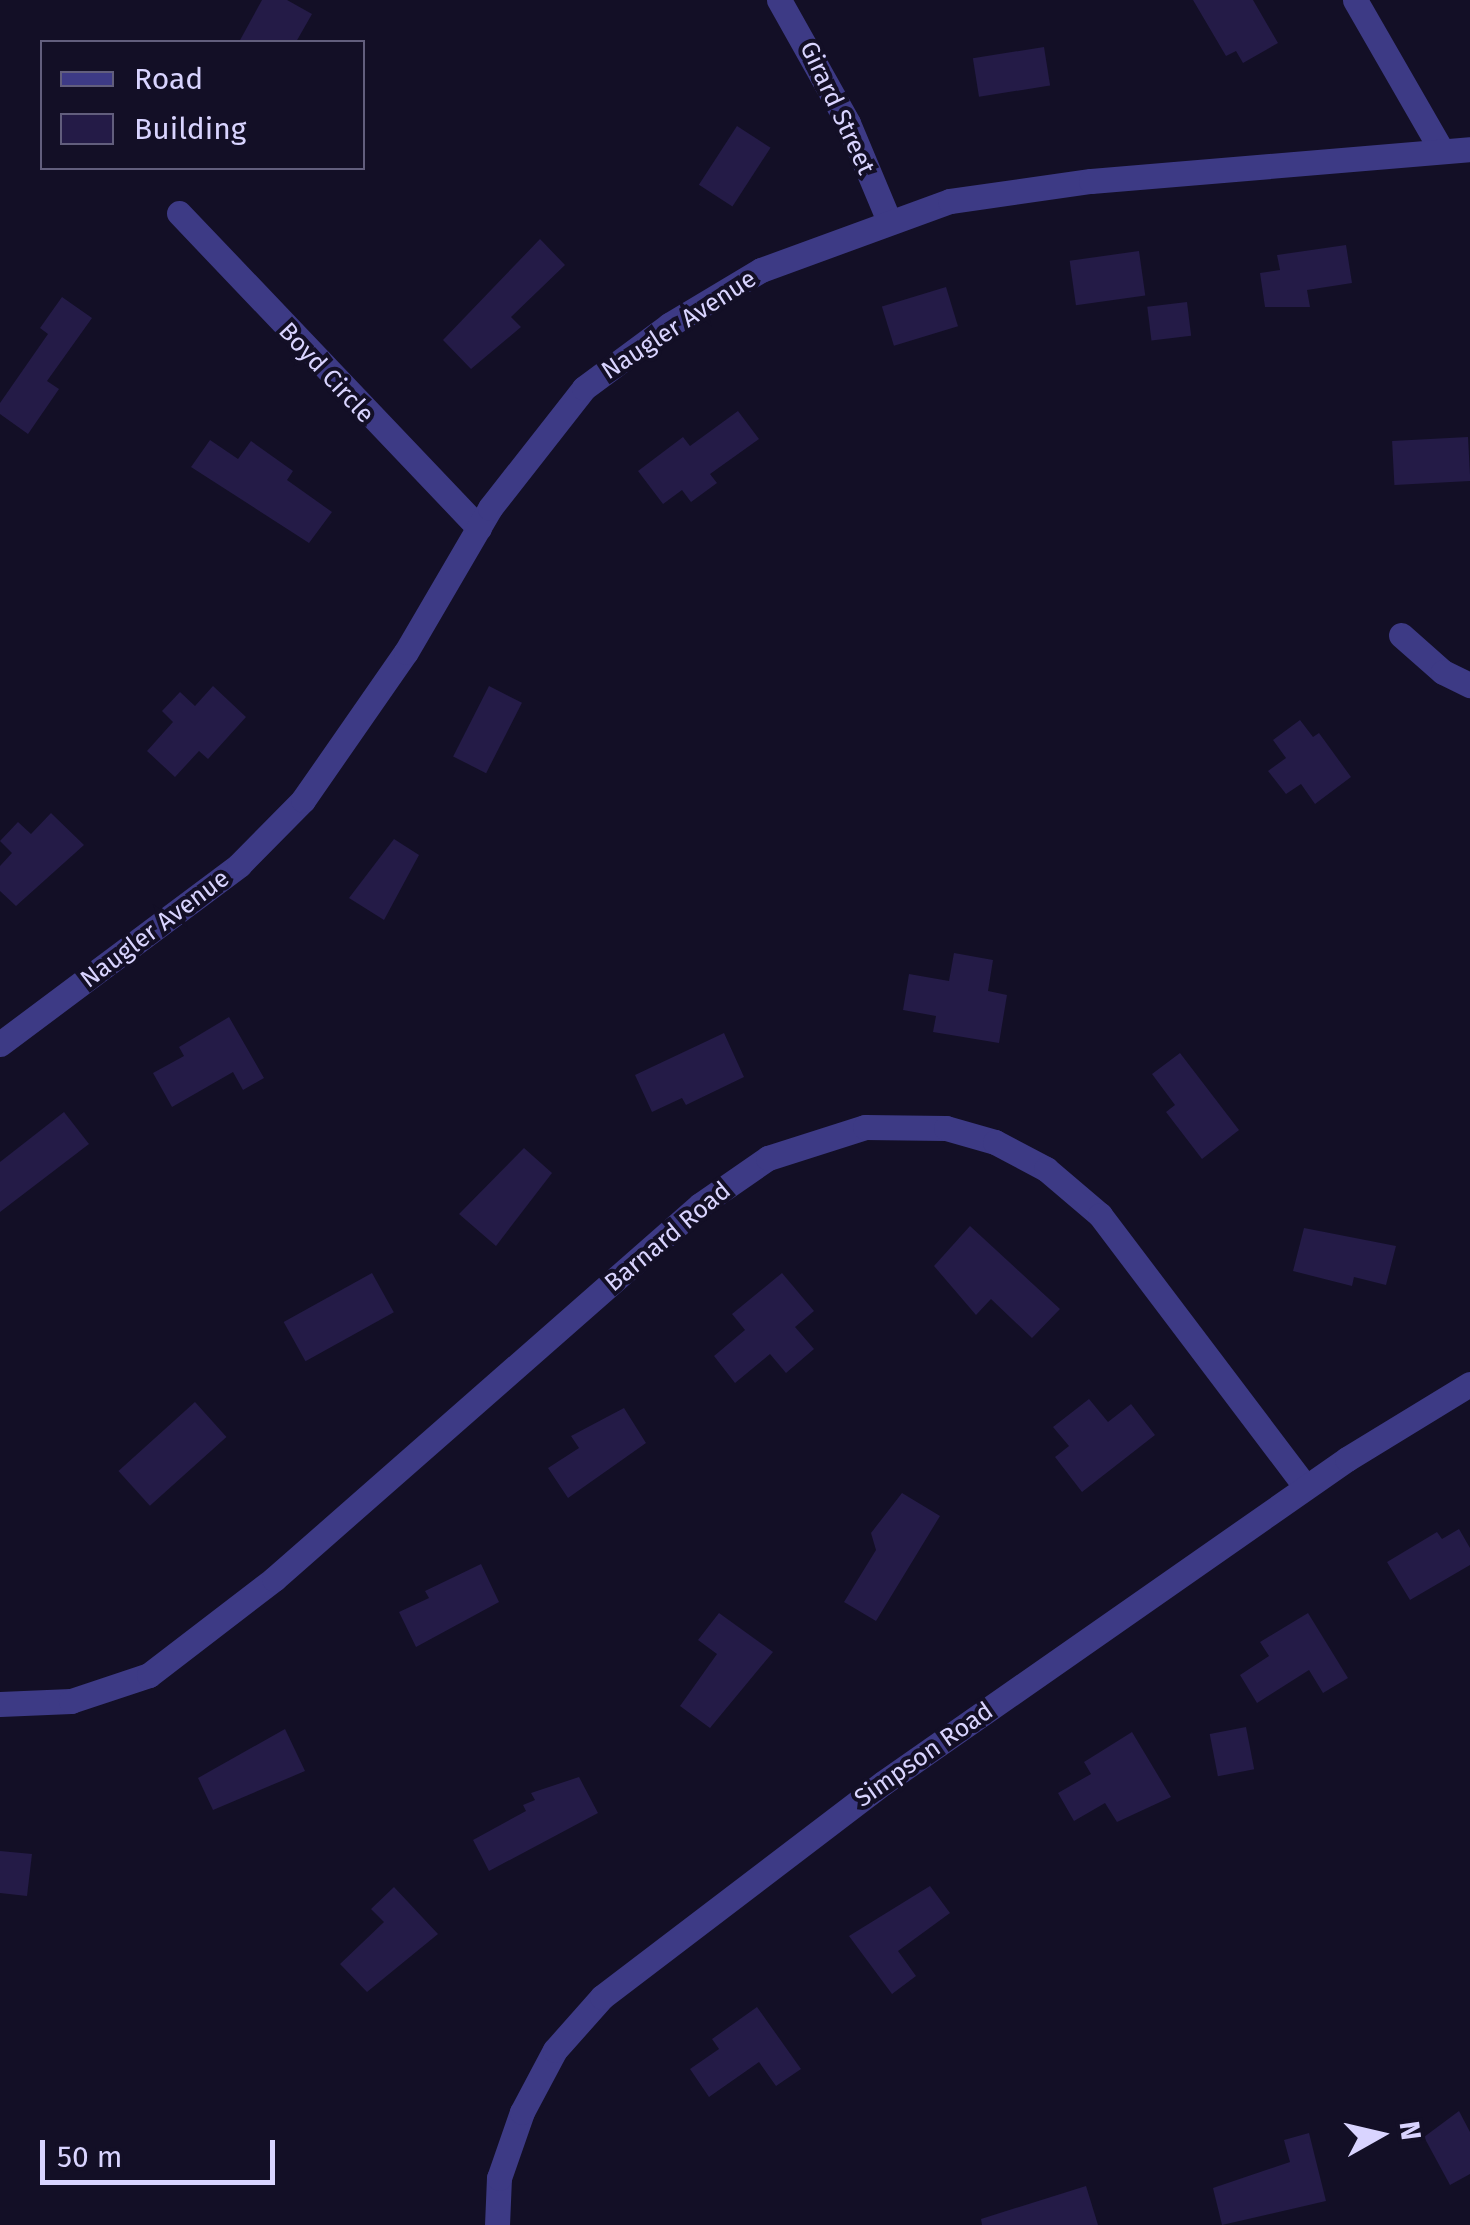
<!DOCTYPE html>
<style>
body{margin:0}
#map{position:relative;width:1470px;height:2225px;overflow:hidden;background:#130f26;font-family:"Fira Sans",sans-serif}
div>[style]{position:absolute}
.building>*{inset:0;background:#241b47;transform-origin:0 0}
.street>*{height:25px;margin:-12.5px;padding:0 12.5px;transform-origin:12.5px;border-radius:12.5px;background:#3d3a85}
span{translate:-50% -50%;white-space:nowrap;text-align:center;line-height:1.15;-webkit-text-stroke:8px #130f26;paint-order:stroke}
.street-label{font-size:25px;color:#d9d4ff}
.legend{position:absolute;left:40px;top:40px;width:325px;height:130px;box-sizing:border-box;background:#130f26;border:2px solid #625e7d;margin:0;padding:12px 18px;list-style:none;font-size:30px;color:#d9d4ff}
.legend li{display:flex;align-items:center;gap:20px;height:50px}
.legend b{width:50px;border:2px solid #625e7d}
.north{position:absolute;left:1330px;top:2085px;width:100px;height:100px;-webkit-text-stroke:8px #130f26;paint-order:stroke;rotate:82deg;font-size:28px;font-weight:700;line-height:40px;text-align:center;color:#d9d4ff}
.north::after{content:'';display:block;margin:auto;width:35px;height:45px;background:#d9d4ff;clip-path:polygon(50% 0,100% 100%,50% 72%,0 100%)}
.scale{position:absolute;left:40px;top:2140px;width:235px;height:45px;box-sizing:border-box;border:5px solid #d9d4ff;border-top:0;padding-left:12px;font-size:30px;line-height:35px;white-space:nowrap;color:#d9d4ff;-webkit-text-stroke:8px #130f26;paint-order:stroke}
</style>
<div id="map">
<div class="building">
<div style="clip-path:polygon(262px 0,287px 0,312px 14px,296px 42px,239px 42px)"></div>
<div style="clip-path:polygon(1193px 0,1253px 0,1278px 43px,1243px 63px,1236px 51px,1226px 56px)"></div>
<div style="left:1044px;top:47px;width:39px;height:72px;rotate:81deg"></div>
<div style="left:737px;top:126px;width:40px;height:70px;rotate:33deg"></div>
<div style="clip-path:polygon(540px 239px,565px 265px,511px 317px,521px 327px,471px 369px,443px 340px)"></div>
<div style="clip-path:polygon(1346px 245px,1352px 283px,1307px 290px,1310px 307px,1265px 307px,1260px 273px,1280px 270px,1277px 255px)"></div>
<div style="left:1139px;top:251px;width:45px;height:70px;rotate:82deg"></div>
<div style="left:946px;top:287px;width:41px;height:67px;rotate:73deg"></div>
<div style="clip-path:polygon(62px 297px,92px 318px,47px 381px,59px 389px,28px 434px,0 414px,0 403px,48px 334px,40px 328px)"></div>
<div style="left:1187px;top:302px;width:34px;height:40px;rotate:83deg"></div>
<div style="clip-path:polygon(738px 411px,759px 439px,710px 474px,717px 483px,691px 502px,682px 490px,663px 504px,638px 471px,683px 437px,690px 446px)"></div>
<div style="left:1468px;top:437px;width:44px;height:76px;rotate:87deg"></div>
<div style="clip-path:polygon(210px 440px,238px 459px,251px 441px,293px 471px,287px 480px,332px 512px,309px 543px,191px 467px)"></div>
<div style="clip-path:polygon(213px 686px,246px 717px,208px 759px,199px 751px,175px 777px,147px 751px,173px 722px,162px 711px,180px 692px,195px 706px)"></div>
<div style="left:489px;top:686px;width:37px;height:79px;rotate:27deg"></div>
<div style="clip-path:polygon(1300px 720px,1313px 737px,1319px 733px,1351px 777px,1315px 804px,1301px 784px,1286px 794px,1268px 771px,1286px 758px,1273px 740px)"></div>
<div style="clip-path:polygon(51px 813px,84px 845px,16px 906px,0 891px,0 866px,12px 853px,0 841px,18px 822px,31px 834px)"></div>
<div style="clip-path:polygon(394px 839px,419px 855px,384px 920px,349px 898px)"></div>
<div style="clip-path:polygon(954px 953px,993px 960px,988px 991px,1007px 995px,999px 1043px,933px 1032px,936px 1016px,903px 1010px,909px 974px,949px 981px)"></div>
<div style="clip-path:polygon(229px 1017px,264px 1078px,243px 1090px,233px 1072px,172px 1107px,153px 1073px,184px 1056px,179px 1047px)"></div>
<div style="clip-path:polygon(724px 1033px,744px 1077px,686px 1105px,682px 1098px,652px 1112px,635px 1075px)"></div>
<div style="clip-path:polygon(1180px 1053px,1239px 1130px,1202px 1159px,1166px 1112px,1175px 1105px,1152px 1074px)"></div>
<div style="clip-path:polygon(64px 1112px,89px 1144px,0 1212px,0 1162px)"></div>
<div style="clip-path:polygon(524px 1148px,552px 1173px,496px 1246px,459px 1214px)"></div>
<div style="clip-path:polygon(970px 1226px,1060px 1309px,1032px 1338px,991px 1299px,976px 1315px,934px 1266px)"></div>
<div style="clip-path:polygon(1304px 1228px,1396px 1246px,1386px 1285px,1354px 1277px,1352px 1286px,1293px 1271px)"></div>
<div style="left:372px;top:1273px;width:45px;height:101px;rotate:61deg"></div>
<div style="clip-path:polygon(782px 1273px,814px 1311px,795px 1327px,814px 1349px,786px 1373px,770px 1354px,735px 1383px,714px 1356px,745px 1330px,732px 1314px)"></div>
<div style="clip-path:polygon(1089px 1399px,1108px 1422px,1131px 1404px,1155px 1435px,1082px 1492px,1055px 1457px,1069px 1446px,1053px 1427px)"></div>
<div style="left:195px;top:1402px;width:47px;height:103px;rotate:48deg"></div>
<div style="clip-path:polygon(624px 1408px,646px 1443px,568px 1498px,548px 1468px,579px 1448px,571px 1436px)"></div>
<div style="clip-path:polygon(902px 1493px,940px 1516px,876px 1621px,844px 1602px,876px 1550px,871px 1533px)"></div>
<div style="clip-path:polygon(1459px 1529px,1470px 1548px,1470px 1565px,1410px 1600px,1387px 1562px,1437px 1532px,1442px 1539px)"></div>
<div style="clip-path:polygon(481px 1564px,499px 1602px,416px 1647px,399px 1612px,429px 1598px,425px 1591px)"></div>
<div style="clip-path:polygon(719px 1613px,773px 1652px,710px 1728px,680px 1706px,717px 1654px,698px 1640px)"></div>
<div style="clip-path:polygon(1308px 1613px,1348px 1678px,1323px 1693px,1309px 1670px,1257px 1703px,1240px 1675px,1269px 1656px,1260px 1642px)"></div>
<div style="left:1246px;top:1727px;width:43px;height:37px;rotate:79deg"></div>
<div style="clip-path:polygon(285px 1729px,305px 1771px,213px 1810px,198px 1778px)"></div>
<div style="clip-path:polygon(1132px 1732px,1171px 1797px,1117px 1822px,1105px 1803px,1074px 1821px,1058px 1793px,1091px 1774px,1084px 1762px)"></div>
<div style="clip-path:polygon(579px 1777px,598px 1813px,489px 1871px,473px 1840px,526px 1811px,523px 1805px,535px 1800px,531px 1793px)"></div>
<div style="clip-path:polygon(0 1851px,32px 1854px,27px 1896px,0 1893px)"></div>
<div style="clip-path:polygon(930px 1886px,950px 1913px,898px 1951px,916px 1976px,892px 1994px,849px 1936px)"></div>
<div style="clip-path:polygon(394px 1887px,438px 1934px,367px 1992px,340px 1964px,384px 1922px,371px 1909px)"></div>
<div style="clip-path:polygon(757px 2007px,801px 2069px,776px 2086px,759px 2062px,709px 2097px,690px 2069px,719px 2049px,712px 2039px)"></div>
<div style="clip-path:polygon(1459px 2111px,1470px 2132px,1470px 2174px,1450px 2185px,1424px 2137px)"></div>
<div style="clip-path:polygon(1309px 2133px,1326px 2201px,1222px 2225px,1213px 2188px,1290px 2162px,1284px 2140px)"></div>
<div style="clip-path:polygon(1086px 2186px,1098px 2225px,982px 2225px,981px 2219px)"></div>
</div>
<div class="street">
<div style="left:779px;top:0;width:141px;rotate:60.7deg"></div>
<div style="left:848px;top:123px;width:106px;rotate:67.3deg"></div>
<div style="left:1355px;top:0;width:174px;rotate:60.1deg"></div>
<div style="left:179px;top:213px;width:435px;rotate:46.4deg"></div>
<div style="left:1401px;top:635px;width:56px;rotate:41.4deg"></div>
<div style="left:1443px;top:672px;width:30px;rotate:26deg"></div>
<div style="left:0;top:1044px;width:299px;rotate:-36.8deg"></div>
<div style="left:239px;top:865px;width:91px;rotate:-45.4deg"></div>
<div style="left:303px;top:800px;width:180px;rotate:-55.2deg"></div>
<div style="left:406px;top:652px;width:167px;rotate:-59.7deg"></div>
<div style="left:490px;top:508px;width:152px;rotate:-51.9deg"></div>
<div style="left:584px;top:388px;width:106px;rotate:-36.5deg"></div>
<div style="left:669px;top:325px;width:107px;rotate:-30.9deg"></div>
<div style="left:761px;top:270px;width:201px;rotate:-20.1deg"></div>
<div style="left:950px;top:201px;width:142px;rotate:-8.1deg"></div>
<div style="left:1091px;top:181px;width:380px;rotate:-4.8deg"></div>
<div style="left:0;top:1704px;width:71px;rotate:-2.4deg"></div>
<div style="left:71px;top:1701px;width:82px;rotate:-18.4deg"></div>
<div style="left:149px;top:1675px;width:158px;rotate:-37.5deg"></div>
<div style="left:274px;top:1579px;width:567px;rotate:-41.28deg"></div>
<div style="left:700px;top:1205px;width:83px;rotate:-34.7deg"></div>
<div style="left:768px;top:1158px;width:102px;rotate:-17.7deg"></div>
<div style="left:865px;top:1127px;width:81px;rotate:0.7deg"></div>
<div style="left:946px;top:1128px;width:51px;rotate:15.9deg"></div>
<div style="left:995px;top:1142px;width:58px;rotate:27.9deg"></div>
<div style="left:1046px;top:1169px;width:71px;rotate:40.4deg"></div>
<div style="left:1100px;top:1215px;width:341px;rotate:52.9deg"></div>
<div style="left:497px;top:2225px;width:47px;rotate:-87.6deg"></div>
<div style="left:499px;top:2178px;width:70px;rotate:-70.8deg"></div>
<div style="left:522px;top:2112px;width:70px;rotate:-62deg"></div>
<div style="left:555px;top:2050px;width:71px;rotate:-48.4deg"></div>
<div style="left:602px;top:1997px;width:353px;rotate:-37.3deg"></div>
<div style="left:883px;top:1783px;width:566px;rotate:-34.93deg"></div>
<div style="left:1347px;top:1459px;width:144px;rotate:-31.4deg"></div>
</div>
<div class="street-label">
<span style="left:837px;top:108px;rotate:65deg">Girard Street</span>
<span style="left:679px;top:325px;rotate:-33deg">Naugler Avenue</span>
<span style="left:326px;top:373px;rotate:47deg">Boyd Circle</span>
<span style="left:155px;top:929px;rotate:-37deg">Naugler Avenue</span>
<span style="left:668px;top:1237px;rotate:-40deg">Barnard Road</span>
<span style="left:924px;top:1755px;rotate:-35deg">Simpson Road</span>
</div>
<ul class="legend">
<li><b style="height:12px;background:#3d3a85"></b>Road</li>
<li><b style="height:28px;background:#241b47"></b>Building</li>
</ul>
<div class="north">N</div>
<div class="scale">50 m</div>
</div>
